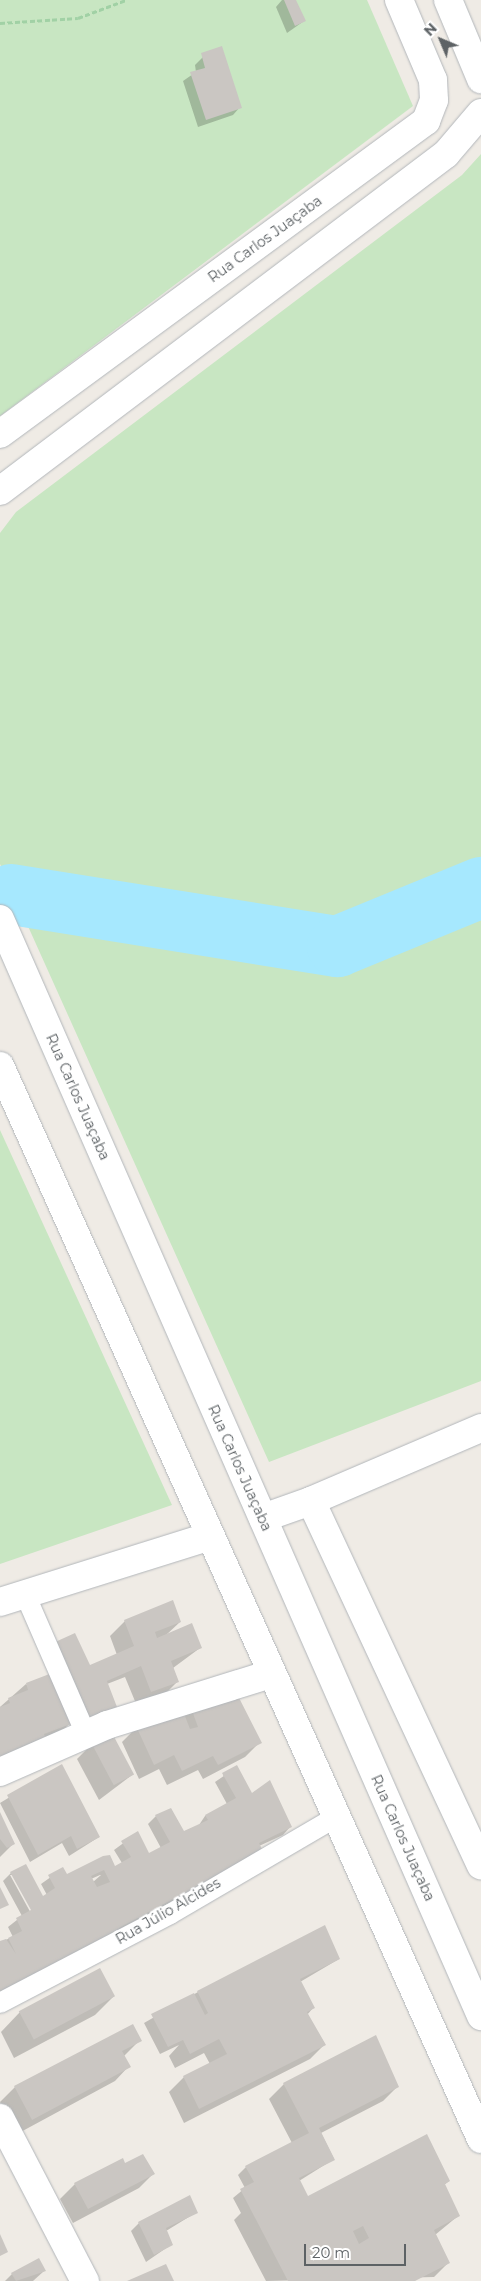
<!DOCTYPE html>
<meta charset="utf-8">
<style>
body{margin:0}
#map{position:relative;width:481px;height:2281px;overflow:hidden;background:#efebe5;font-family:Montserrat,sans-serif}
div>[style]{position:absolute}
.green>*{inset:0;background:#c8e6c2}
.shadow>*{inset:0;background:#0003}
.river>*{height:61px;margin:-30.5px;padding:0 30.5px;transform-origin:30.5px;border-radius:30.5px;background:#a6e8fe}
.building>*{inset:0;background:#cac6c2;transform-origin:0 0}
.path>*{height:3px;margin-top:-1.5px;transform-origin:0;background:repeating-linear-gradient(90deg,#a1d1a5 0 5px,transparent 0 7.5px)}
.roads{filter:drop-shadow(0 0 1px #b2b6ba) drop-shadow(0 0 1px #b2b6ba)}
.service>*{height:20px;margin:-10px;padding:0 10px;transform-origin:10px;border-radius:10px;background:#fff}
.minor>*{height:28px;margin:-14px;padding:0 14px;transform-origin:14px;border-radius:14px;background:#fff}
.tertiary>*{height:28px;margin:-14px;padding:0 14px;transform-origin:14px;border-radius:14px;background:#fff}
span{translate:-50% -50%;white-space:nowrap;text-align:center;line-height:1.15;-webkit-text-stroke:4.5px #fff;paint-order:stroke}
.street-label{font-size:14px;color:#5d6265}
.north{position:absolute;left:416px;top:15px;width:50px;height:50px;-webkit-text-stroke:4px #fff;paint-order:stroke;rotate:315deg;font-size:14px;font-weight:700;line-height:20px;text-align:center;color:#5d6265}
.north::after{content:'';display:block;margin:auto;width:18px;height:22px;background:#5d6265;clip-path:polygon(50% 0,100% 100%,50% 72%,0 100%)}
.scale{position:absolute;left:304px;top:2244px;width:102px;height:22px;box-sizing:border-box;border:2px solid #5d6265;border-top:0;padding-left:6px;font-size:15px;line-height:18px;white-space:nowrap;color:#5d6265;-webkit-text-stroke:4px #fff;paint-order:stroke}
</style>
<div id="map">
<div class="green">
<div style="clip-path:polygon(0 0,367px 0,413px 106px,0 416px)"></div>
<div style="clip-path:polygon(481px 154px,481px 1381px,269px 1462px,0 864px,0 533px,16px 512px,462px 175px)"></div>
<div style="clip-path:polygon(0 1130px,172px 1505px,0 1564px)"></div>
</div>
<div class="shadow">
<div style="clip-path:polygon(282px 0,295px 0,304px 21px,287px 33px,276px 7px)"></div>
<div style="clip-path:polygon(203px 57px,240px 107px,233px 115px,198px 127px,183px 81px,196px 72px,195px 65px)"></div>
<div style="clip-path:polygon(125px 1621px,180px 1622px,165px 1636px,200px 1648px,173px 1668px,178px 1681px,163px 1696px,137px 1706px,125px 1677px,107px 1684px,115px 1707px,108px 1714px,89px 1667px,117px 1655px,110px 1636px)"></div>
<div style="clip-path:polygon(26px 1684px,69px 1724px,55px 1739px,46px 1742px,0 1707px)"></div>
<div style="clip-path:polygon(190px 1707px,260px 1742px,245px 1757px,203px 1779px,198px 1770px,167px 1785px,159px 1769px,139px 1779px,122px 1742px,137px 1727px)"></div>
<div style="clip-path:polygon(92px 1744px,132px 1775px,99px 1800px,77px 1759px)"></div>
<div style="clip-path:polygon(61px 1766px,99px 1837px,69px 1856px,62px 1843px,30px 1862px,0 1803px)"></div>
<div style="clip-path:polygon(evenodd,237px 1767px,251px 1794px,270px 1782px,290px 1827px,283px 1835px,259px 1846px,253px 1857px,222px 1877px,133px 1923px,113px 1943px,83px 1960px,80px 1955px,0 2003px,0 1942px,13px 1937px,8px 1927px,22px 1916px,3px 1881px,11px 1873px,26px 1866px,42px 1898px,47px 1895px,41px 1884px,62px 1869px,66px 1875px,109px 1857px,115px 1868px,122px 1863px,114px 1850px,137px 1833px,148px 1855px,161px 1848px,148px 1824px,156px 1816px,171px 1809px,183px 1832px,199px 1825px,205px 1816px,227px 1804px,215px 1782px,237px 1767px,10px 1875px,13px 1875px,35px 1915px,33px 1917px,10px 1875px,237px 1767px,100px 1875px,101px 1875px,93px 1882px,91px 1879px,100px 1875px)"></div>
<div style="clip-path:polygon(0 1814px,13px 1844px,0 1857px)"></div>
<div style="clip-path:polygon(339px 1959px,300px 1982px,313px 2008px,307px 2015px,325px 2044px,310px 2059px,184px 2123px,169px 2092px,184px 2077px,210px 2064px,204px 2053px,175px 2068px,169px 2056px,179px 2045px,160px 2054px,144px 2023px,198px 1992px)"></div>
<div style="clip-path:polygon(114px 1996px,95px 2015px,14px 2058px,1px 2032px,20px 2012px)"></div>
<div style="clip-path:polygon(140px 2040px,124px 2056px,129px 2066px,115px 2081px,17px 2134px,0 2102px,15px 2087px)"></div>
<div style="clip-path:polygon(284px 2084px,398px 2086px,383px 2101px,321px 2133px,334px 2159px,299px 2181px,308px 2198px,449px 2181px,444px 2185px,458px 2216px,435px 2235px,448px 2263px,434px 2277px,266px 2281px,234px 2220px,241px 2213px,233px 2198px,245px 2188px,238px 2175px,246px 2167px,292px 2143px,269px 2099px)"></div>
<div style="clip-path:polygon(125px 2164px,154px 2173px,139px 2188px,73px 2223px,60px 2199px,75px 2184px)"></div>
<div style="clip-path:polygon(197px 2212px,166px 2231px,172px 2244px,146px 2262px,131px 2231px,139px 2223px)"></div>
<div style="clip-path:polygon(44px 2271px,33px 2281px,5px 2281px,12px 2274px)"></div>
</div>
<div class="river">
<div style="left:11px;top:894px;width:330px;rotate:9.1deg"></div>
<div style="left:337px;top:946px;width:156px;rotate:-22.3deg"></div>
</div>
<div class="building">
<div style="clip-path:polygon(284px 0,296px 0,306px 21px,295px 26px)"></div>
<div style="clip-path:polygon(222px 46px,242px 108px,206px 120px,190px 72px,205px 68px,201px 53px)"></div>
<div style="clip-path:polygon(173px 1600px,181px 1622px,155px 1632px,157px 1638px,192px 1623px,202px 1648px,171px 1661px,179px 1682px,151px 1692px,141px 1666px,107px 1681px,117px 1707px,88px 1719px,53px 1643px,75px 1633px,90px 1665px,134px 1646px,124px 1620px)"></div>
<div style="clip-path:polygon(52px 1673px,71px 1724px,44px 1734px,49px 1745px,0 1764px,0 1707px,10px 1703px,8px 1698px,28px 1690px,26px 1683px)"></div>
<div style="clip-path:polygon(234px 1688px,262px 1743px,218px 1765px,213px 1756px,182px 1771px,174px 1755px,154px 1765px,136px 1726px,181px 1706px,190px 1729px,198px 1727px,191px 1708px)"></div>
<div style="left:112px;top:1733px;width:47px;height:23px;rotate:62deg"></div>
<div style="clip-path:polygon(62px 1764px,100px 1837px,77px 1849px,71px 1836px,38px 1855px,7px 1795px)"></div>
<div style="clip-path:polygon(evenodd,237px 1765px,252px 1793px,270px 1780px,292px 1827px,259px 1843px,262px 1849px,174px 1902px,173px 1899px,119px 1928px,123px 1935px,0 2000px,0 1941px,6px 1939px,16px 1954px,8px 1938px,22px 1931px,16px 1918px,31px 1910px,10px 1872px,26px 1864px,43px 1896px,55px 1888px,48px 1875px,63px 1867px,67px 1874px,103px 1856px,110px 1855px,115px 1866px,131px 1857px,121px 1841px,138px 1831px,149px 1853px,170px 1842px,155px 1815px,171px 1808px,184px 1831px,208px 1820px,205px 1815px,236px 1798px,222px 1773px,237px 1765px,104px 1870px,110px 1882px,97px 1887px,91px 1876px,104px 1870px)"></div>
<div style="clip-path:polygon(0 1812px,15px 1844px,7px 1848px,0 1839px)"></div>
<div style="clip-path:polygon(0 1887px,9px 1905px,0 1909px)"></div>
<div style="clip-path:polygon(325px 1925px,340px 1959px,300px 1979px,315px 2008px,307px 2012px,326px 2045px,199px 2109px,183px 2076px,227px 2054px,219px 2039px,190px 2054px,183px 2040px,168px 2047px,151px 2014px,194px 1993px,205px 2015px,208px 2013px,197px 1991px)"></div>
<div style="left:100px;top:1968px;width:32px;height:92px;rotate:62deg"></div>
<div style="clip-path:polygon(133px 2024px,142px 2041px,122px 2051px,131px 2067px,32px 2120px,14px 2086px)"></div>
<div style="clip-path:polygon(evenodd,376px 2035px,399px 2087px,319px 2128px,335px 2160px,299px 2178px,308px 2196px,427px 2134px,450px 2181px,445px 2184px,460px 2216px,434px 2230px,450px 2263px,415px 2281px,288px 2281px,240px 2189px,254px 2182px,245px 2166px,309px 2133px,283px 2083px,376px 2035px,363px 2226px,369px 2238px,359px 2244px,353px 2231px,363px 2226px)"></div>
<div style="clip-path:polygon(143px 2154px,155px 2174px,88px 2209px,74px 2183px,123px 2158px,125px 2163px)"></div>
<div style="clip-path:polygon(190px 2195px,198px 2213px,166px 2228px,173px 2245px,154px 2255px,138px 2222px)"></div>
<div style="clip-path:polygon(0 2234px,8px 2252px,0 2256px)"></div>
<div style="clip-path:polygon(39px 2258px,46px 2271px,16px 2281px,11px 2273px)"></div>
<div style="clip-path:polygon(166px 2264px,174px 2281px,127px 2281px)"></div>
</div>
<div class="path">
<div style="left:0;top:23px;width:78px;rotate:-3.7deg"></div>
<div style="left:78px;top:18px;width:51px;rotate:-20.6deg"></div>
</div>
<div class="roads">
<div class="service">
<div style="left:25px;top:1594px;width:153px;rotate:66.5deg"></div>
<div style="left:0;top:2003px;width:192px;rotate:-27.6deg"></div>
<div style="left:170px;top:1914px;width:192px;rotate:-30.3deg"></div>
</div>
<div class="minor">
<div style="left:481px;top:1428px;width:185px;rotate:156.8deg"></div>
<div style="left:311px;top:1501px;width:402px;rotate:65deg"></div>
<div style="left:263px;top:1518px;width:51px;rotate:-19.5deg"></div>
<div style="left:0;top:1602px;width:218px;rotate:-17.4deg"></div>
<div style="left:0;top:1772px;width:117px;rotate:-23.7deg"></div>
<div style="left:107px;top:1725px;width:172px;rotate:-17.3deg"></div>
<div style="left:0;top:2118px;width:184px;rotate:62.5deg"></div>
</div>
<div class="tertiary">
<div style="left:448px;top:0;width:86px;rotate:67.3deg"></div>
<div style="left:0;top:434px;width:529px;rotate:-36.31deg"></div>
<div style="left:426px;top:121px;width:22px;rotate:-69deg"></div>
<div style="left:434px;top:100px;width:20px;rotate:-93deg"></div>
<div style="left:433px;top:80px;width:87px;rotate:-113deg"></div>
<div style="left:0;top:491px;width:559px;rotate:-37.07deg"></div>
<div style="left:446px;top:154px;width:54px;rotate:-49.5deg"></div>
<div style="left:0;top:919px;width:1198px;rotate:66.32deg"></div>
<div style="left:0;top:1066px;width:1176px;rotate:65.85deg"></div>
</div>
</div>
<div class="street-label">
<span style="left:265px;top:239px;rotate:-36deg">Rua Carlos Juaçaba</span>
<span style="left:78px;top:1097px;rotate:66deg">Rua Carlos Juaçaba</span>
<span style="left:240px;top:1468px;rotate:66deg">Rua Carlos Juaçaba</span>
<span style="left:403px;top:1838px;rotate:66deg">Rua Carlos Juaçaba</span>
<span style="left:168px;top:1911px;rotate:-30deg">Rua Júlio Alcides</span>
</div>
<div class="north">N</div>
<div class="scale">20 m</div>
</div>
